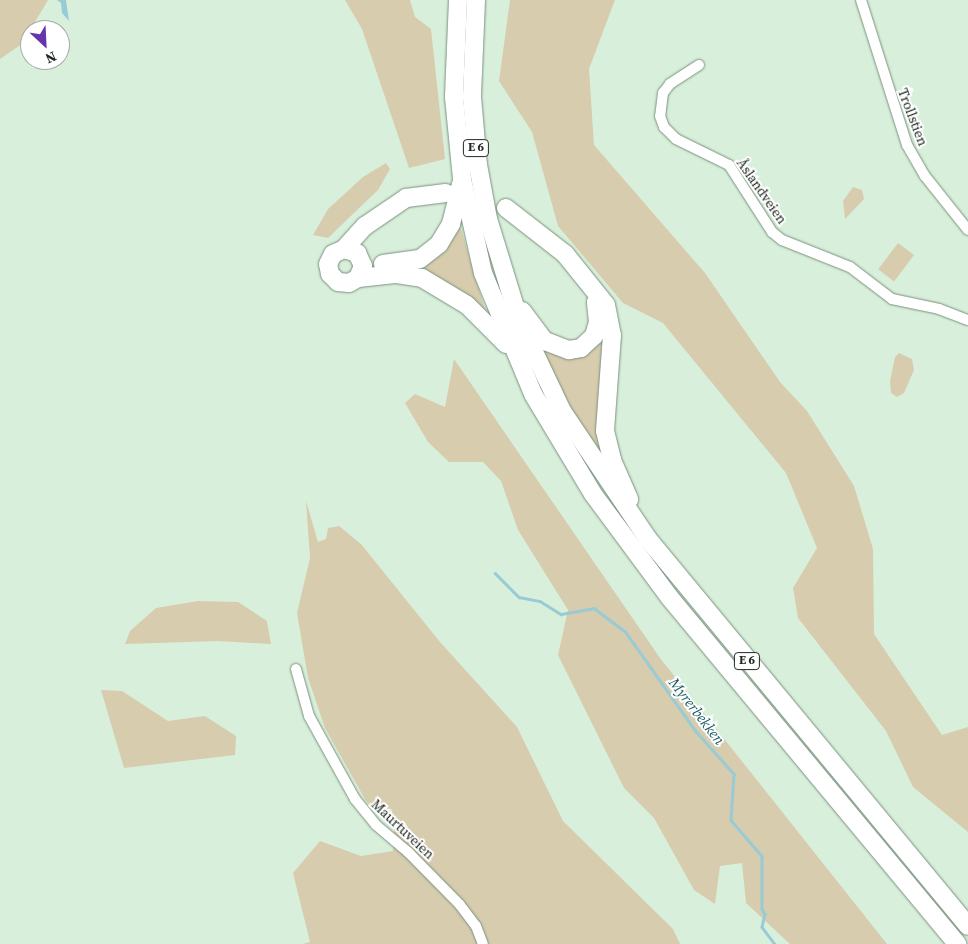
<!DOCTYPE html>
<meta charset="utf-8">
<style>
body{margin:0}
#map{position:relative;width:968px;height:944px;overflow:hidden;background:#d8f0db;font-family:"Source Serif 4",serif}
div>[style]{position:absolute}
.green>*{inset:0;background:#d7ccae;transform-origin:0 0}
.water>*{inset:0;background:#98cbd3}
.stream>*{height:2.5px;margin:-1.25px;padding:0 1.25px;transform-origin:1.25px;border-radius:1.25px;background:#98cbd3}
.roads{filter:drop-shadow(0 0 1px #7b917e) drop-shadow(0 0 1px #7b917e)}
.street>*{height:10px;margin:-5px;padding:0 5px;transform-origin:5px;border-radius:5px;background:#fff}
.highway>*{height:18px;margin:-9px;padding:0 9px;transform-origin:9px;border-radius:9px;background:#fff}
span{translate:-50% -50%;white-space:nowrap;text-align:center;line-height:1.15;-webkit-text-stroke:4px #fff;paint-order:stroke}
.shield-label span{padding:1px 4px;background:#fff;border:1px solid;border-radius:4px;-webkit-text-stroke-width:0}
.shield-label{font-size:12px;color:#202921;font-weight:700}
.street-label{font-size:14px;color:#202921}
.water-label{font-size:15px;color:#175c66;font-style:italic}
.north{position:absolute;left:20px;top:20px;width:50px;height:50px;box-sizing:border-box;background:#fff;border:1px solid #a6a9a6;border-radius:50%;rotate:155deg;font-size:14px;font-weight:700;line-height:20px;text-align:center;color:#202921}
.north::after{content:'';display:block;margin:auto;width:18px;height:22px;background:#6535ad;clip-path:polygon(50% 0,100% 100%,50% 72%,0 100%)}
</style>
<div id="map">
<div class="green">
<div style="clip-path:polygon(0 0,48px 0,22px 44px,0 59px)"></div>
<div style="clip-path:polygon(345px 0,410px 0,415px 17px,431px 29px,445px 159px,409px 168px,362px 29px)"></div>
<div style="clip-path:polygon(510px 0,615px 0,589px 69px,594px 145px,705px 273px,780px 382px,807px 411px,854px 486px,873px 549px,874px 634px,942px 735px,968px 727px,968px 832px,913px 787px,886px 731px,798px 618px,793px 588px,817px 548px,786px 473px,663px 323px,623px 303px,558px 226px,532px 132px,499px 81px)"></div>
<div style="clip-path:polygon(386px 163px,390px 169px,378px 190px,328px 238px,313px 235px,328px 209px,363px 177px)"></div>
<div style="clip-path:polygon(853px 187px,862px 190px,864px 199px,845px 219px,843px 201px)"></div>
<div style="clip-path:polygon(457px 215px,486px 313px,418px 268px)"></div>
<div style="left:898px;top:243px;width:20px;height:33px;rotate:37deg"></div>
<div style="clip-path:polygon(603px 325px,612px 470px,572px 410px,538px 340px,564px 355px)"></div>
<div style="clip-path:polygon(899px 353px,912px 359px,914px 370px,904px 393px,897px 397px,891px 393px,890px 381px,895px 357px)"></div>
<div style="clip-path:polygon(454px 359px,660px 658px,887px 944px,790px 944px,746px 903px,742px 863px,720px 866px,715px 904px,694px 890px,654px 818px,624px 788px,558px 655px,568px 610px,518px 530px,501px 481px,483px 462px,449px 462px,428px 442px,405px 403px,415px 394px,445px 407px)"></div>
<div style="clip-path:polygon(306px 501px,318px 542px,326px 539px,328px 528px,339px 526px,361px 544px,440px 642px,517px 727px,563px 821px,673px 929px,680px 944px,303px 944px,310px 942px,293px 873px,320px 841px,361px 856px,393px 851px,394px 828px,366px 801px,325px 728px,308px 678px,297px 613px,310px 558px)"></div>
<div style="clip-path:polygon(198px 601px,238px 602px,267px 621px,271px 644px,217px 641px,125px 644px,130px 631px,156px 608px)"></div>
<div style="clip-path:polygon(101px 690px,122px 691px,168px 721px,205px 716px,236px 736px,235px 755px,124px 768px)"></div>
</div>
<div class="water">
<div style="clip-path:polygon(57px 0,66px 0,69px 21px,62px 13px,61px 3px)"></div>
</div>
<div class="stream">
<div style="left:495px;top:573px;width:34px;rotate:45deg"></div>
<div style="left:519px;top:597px;width:21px;rotate:11deg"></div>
<div style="left:540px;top:601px;width:25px;rotate:32deg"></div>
<div style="left:561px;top:614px;width:34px;rotate:-10deg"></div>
<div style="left:594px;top:608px;width:39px;rotate:37deg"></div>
<div style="left:625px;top:631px;width:121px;rotate:54.7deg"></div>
<div style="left:695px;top:730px;width:59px;rotate:48.4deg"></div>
<div style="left:734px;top:774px;width:46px;rotate:93.7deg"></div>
<div style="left:731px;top:820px;width:48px;rotate:49.3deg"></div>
<div style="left:762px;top:856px;width:53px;rotate:90deg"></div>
<div style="left:762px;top:909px;width:6px;rotate:59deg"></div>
<div style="left:765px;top:914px;width:13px;rotate:103deg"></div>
<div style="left:762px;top:927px;width:21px;rotate:53deg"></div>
</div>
<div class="roads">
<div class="street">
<div style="left:861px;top:0;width:152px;rotate:72.4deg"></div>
<div style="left:907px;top:145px;width:36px;rotate:60deg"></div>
<div style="left:925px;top:176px;width:69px;rotate:51.5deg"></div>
<div style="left:699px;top:65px;width:35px;rotate:147deg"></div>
<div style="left:670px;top:84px;width:11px;rotate:128deg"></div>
<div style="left:663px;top:93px;width:23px;rotate:97deg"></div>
<div style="left:660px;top:116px;width:12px;rotate:70deg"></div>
<div style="left:664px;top:127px;width:17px;rotate:45deg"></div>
<div style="left:676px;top:139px;width:59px;rotate:26.1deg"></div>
<div style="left:729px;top:165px;width:80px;rotate:57.3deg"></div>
<div style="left:772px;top:232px;width:13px;rotate:39deg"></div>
<div style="left:782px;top:240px;width:73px;rotate:21.7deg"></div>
<div style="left:850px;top:267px;width:53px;rotate:37.3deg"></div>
<div style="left:892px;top:299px;width:48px;rotate:12deg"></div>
<div style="left:939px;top:309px;width:31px;rotate:21deg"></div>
<div style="left:296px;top:669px;width:49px;rotate:74.5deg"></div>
<div style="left:309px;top:716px;width:95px;rotate:61deg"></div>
<div style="left:355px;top:799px;width:33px;rotate:51deg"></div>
<div style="left:376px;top:825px;width:42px;rotate:40.2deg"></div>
<div style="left:408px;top:852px;width:74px;rotate:45.5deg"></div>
<div style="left:460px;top:905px;width:26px;rotate:53deg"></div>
<div style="left:476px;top:926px;width:19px;rotate:69deg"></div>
</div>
<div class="highway">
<div style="left:458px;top:0;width:97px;rotate:92.4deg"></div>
<div style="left:454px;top:97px;width:82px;rotate:84.4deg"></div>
<div style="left:462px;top:179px;width:96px;rotate:77.4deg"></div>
<div style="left:483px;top:273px;width:131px;rotate:67.5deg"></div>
<div style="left:533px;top:394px;width:117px;rotate:59deg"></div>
<div style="left:593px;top:494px;width:129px;rotate:53.5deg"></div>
<div style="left:670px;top:598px;width:450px;rotate:50.3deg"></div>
<div style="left:476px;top:0;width:97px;rotate:92.4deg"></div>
<div style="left:472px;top:97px;width:68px;rotate:85deg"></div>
<div style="left:478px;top:165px;width:55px;rotate:79.5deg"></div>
<div style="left:488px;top:219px;width:106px;rotate:72.9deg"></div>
<div style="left:519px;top:320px;width:101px;rotate:64.7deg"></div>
<div style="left:562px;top:411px;width:154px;rotate:56.1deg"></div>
<div style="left:648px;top:539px;width:502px;rotate:50.41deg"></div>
<div style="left:506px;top:208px;width:75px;rotate:37.9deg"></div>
<div style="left:565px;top:254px;width:65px;rotate:51.2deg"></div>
<div style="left:606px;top:305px;width:31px;rotate:79deg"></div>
<div style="left:612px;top:335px;width:96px;rotate:94.2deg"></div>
<div style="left:605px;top:431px;width:30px;rotate:76deg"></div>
<div style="left:612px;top:460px;width:43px;rotate:66.4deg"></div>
<div style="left:344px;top:249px;width:14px;rotate:17deg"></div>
<div style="left:357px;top:253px;width:14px;rotate:65deg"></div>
<div style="left:363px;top:266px;width:13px;rotate:113deg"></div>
<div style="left:358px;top:278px;width:10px;rotate:151deg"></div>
<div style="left:349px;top:283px;width:11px;rotate:-175deg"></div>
<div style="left:338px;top:282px;width:11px;rotate:-135deg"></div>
<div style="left:330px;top:274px;width:10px;rotate:-101deg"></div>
<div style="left:328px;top:264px;width:11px;rotate:-63deg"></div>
<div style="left:333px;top:254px;width:12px;rotate:-24deg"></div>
<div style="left:344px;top:249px;width:31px;rotate:-48deg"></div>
<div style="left:365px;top:226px;width:50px;rotate:-34.3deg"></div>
<div style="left:406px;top:198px;width:40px;rotate:-7.1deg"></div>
<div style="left:383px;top:264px;width:37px;rotate:-8deg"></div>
<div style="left:420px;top:259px;width:24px;rotate:-38deg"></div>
<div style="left:439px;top:244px;width:23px;rotate:-59deg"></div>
<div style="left:451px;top:224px;width:41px;rotate:-76deg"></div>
<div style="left:358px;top:278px;width:39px;rotate:-6deg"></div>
<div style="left:397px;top:274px;width:25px;rotate:9deg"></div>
<div style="left:422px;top:278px;width:52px;rotate:31deg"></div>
<div style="left:467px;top:305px;width:55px;rotate:45deg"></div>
<div style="left:522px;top:311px;width:38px;rotate:53deg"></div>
<div style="left:545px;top:341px;width:26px;rotate:21deg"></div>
<div style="left:569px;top:350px;width:12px;rotate:-9deg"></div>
<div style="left:581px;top:348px;width:18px;rotate:-43deg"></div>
<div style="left:594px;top:336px;width:15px;rotate:-74deg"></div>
<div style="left:598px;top:322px;width:20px;rotate:-96deg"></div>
</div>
</div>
<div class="shield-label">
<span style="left:476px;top:148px">E 6</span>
<span style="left:747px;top:661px">E 6</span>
</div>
<div class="street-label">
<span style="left:913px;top:117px;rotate:69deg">Trollstien</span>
<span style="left:762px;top:191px;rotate:55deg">Åslandveien</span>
<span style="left:403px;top:829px;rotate:43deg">Maurtuveien</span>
</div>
<div class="water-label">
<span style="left:697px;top:711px;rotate:52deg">Myrerbekken</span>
</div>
<div class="north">N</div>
</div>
